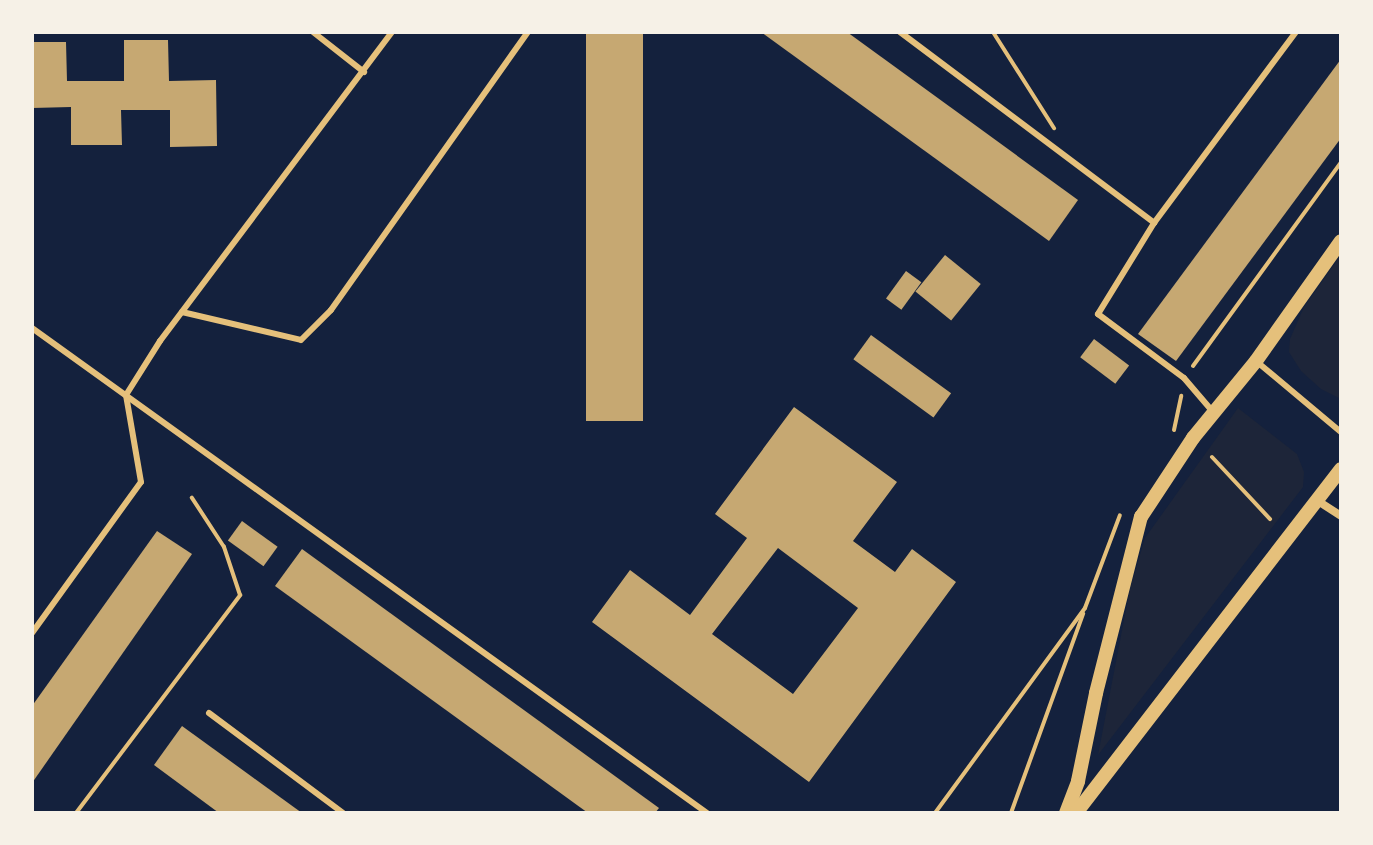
<!DOCTYPE html>
<style>
body{margin:0}
#map{position:relative;width:1373px;height:845px;overflow:hidden;background:#14213d;font-family:"Nunito Sans",sans-serif}
div>[style]{position:absolute}
.green>*{inset:0;background:#1d2539}
.building>*{inset:0;background:#c6a872;transform-origin:0 0}
.path>*{height:4px;margin:-2px;padding:0 2px;transform-origin:2px;border-radius:2px;background:#e5c07b}
.service>*{height:6px;margin:-3px;padding:0 3px;transform-origin:3px;border-radius:3px;background:#e5c07b}
.minor>*{height:8px;margin:-4px;padding:0 4px;transform-origin:4px;border-radius:4px;background:#e5c07b}
.tertiary>*{height:14px;margin:-7px;padding:0 7px;transform-origin:7px;border-radius:7px;background:#e5c07b}
span{translate:-50% -50%;white-space:nowrap;text-align:center;line-height:1.15;-webkit-text-stroke:7px #f6f1e7;paint-order:stroke}
.frame{position:absolute;inset:0;border:34px solid #f6f1e7;pointer-events:none}
</style>
<div id="map">
<div class="green">
<div style="clip-path:polygon(1341px 255px,1341px 399px,1321px 389px,1301px 371px,1289px 352px,1290px 339px,1304px 307px)"></div>
<div style="clip-path:polygon(1238px 408px,1297px 454px,1304px 472px,1303px 487px,1098px 755px,1130px 589px,1145px 538px)"></div>
</div>
<div class="building">
<div style="left:586px;top:32px;width:57px;height:389px"></div>
<div style="clip-path:polygon(761px 32px,847px 32px,1078px 200px,1049px 241px)"></div>
<div style="clip-path:polygon(124px 40px,168px 40px,169px 81px,216px 80px,217px 146px,170px 147px,170px 110px,121px 110px,122px 145px,71px 145px,71px 107px,32px 108px,32px 42px,66px 42px,67px 81px,124px 81px)"></div>
<div style="clip-path:polygon(1341px 59px,1341px 138px,1176px 361px,1138px 334px)"></div>
<div style="left:945px;top:255px;width:46px;height:47px;rotate:39deg"></div>
<div style="left:906px;top:271px;width:19px;height:34px;rotate:36deg"></div>
<div style="left:871px;top:335px;width:99px;height:30px;rotate:36deg"></div>
<div style="left:1094px;top:339px;width:44px;height:23px;rotate:37deg"></div>
<div style="clip-path:polygon(evenodd,794px 407px,897px 482px,853px 541px,895px 572px,912px 549px,956px 582px,809px 782px,592px 622px,630px 570px,690px 615px,747px 538px,715px 514px,794px 407px,778px 548px,858px 608px,793px 694px,712px 634px,778px 548px)"></div>
<div style="left:242px;top:521px;width:44px;height:24px;rotate:36deg"></div>
<div style="clip-path:polygon(157px 531px,192px 554px,32px 783px,32px 706px)"></div>
<div style="clip-path:polygon(302px 549px,659px 808px,655px 813px,588px 813px,275px 586px)"></div>
<div style="clip-path:polygon(182px 726px,302px 813px,219px 813px,154px 765px)"></div>
</div>
<div class="path">
<div style="left:993px;top:32px;width:114px;rotate:57.6deg"></div>
<div style="left:1193px;top:366px;width:252px;rotate:-54deg"></div>
<div style="left:1174px;top:430px;width:35px;rotate:-78deg"></div>
<div style="left:1212px;top:457px;width:85px;rotate:46.9deg"></div>
<div style="left:76px;top:813px;width:273px;rotate:-53deg"></div>
<div style="left:240px;top:595px;width:51px;rotate:-108.4deg"></div>
<div style="left:224px;top:547px;width:59px;rotate:-123.1deg"></div>
<div style="left:935px;top:813px;width:254px;rotate:-53.8deg"></div>
<div style="left:1085px;top:608px;width:99px;rotate:-69.4deg"></div>
<div style="left:1011px;top:813px;width:212px;rotate:-70.1deg"></div>
</div>
<div class="service">
<div style="left:313px;top:32px;width:65px;rotate:38.1deg"></div>
<div style="left:900px;top:32px;width:318px;rotate:36.9deg"></div>
<div style="left:1154px;top:223px;width:238px;rotate:-53.4deg"></div>
<div style="left:1154px;top:223px;width:107px;rotate:121.6deg"></div>
<div style="left:1098px;top:314px;width:107px;rotate:36.7deg"></div>
<div style="left:1184px;top:378px;width:46px;rotate:49.4deg"></div>
<div style="left:182px;top:312px;width:122px;rotate:13.2deg"></div>
<div style="left:301px;top:340px;width:42px;rotate:-45deg"></div>
<div style="left:331px;top:310px;width:341px;rotate:-54.7deg"></div>
<div style="left:32px;top:328px;width:831px;rotate:35.7deg"></div>
<div style="left:1256px;top:361px;width:111px;rotate:39.9deg"></div>
<div style="left:32px;top:633px;width:186px;rotate:-54.2deg"></div>
<div style="left:141px;top:482px;width:88px;rotate:-99.8deg"></div>
<div style="left:126px;top:395px;width:64px;rotate:-57.8deg"></div>
<div style="left:160px;top:341px;width:386px;rotate:-53.1deg"></div>
<div style="left:209px;top:713px;width:167px;rotate:36.7deg"></div>
</div>
<div class="minor">
<div style="left:1318px;top:501px;width:27px;rotate:33deg"></div>
</div>
<div class="tertiary">
<div style="left:1066px;top:813px;width:34px;rotate:-69deg"></div>
<div style="left:1078px;top:781px;width:90px;rotate:-78.4deg"></div>
<div style="left:1096px;top:693px;width:182px;rotate:-75.7deg"></div>
<div style="left:1141px;top:517px;width:95px;rotate:-56.6deg"></div>
<div style="left:1193px;top:438px;width:99px;rotate:-50.7deg"></div>
<div style="left:1256px;top:361px;width:147px;rotate:-54.7deg"></div>
<div style="left:1076px;top:813px;width:434px;rotate:-52.4deg"></div>
</div>
<div class="frame"></div>
</div>
